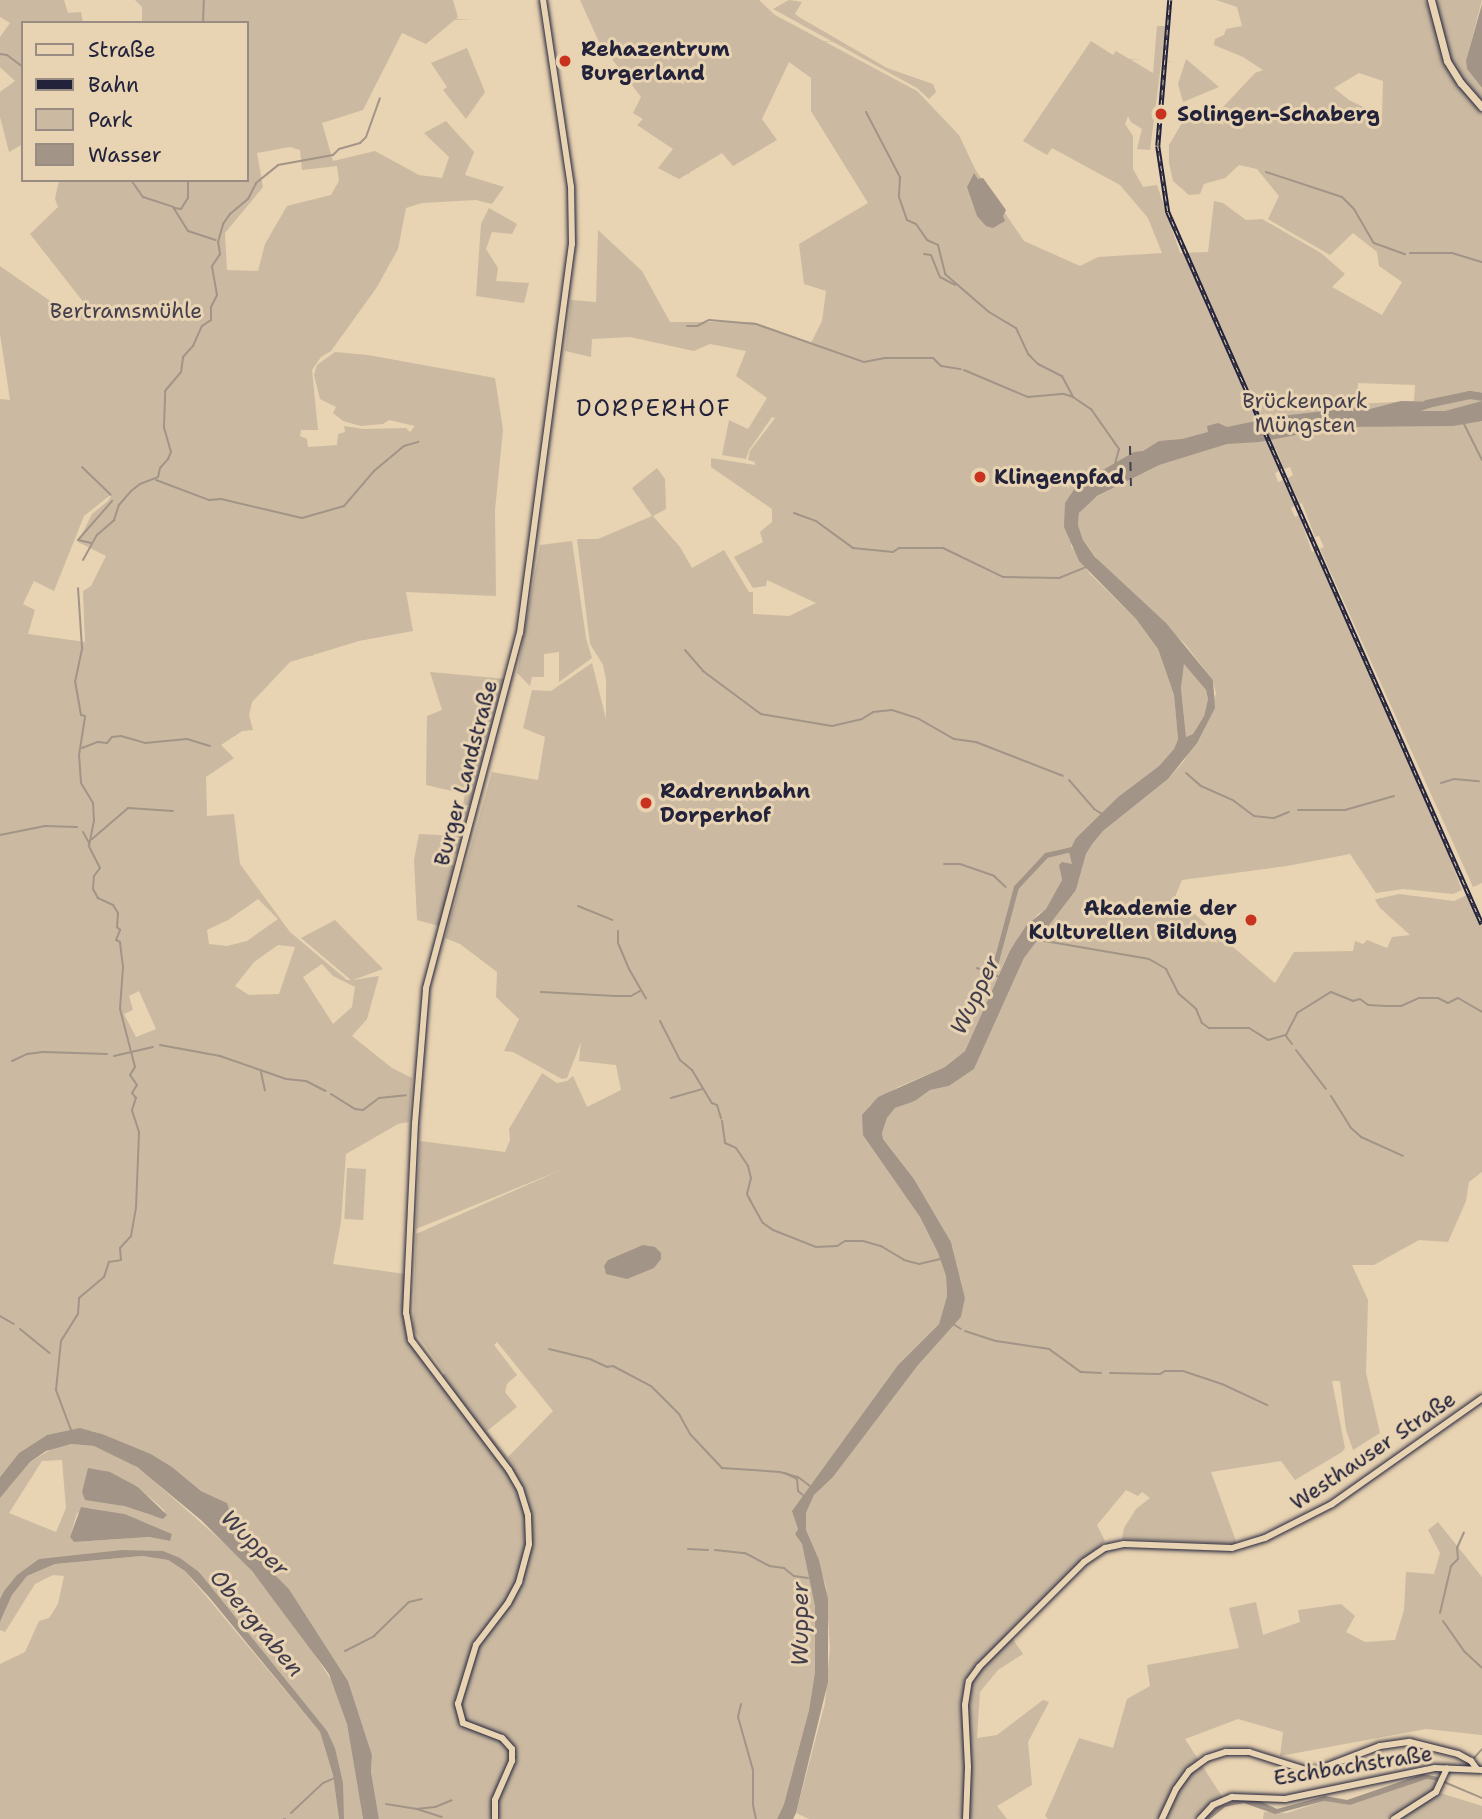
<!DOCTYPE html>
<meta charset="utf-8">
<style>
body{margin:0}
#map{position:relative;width:1482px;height:1819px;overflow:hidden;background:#e8d3b2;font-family:"Shantell Sans",sans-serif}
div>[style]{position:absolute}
.green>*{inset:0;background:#cbbaa1;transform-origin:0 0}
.water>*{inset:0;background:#a29487}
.stream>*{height:2px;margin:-1px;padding:0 1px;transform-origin:1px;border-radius:1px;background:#a29487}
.canal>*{height:4.5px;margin:-2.25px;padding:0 2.25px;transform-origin:2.25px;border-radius:2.25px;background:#a29487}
.river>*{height:8px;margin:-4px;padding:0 4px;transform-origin:4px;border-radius:4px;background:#a29487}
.ferry>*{height:2px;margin-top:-1px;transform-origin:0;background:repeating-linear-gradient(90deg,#423e4e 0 9px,transparent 0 16px)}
.roads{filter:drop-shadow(0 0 2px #22223b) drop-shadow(0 0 2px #22223b)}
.secondary>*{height:6px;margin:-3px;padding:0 3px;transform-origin:3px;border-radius:3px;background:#e8d3b2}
.primary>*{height:7px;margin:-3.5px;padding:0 3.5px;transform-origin:3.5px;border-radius:3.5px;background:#e8d3b2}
.rail>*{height:4.5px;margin-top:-2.25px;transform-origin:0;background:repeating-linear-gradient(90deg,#e8d3b2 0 5px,#22223b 0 10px);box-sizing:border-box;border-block:2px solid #22223b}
.dots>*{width:19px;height:19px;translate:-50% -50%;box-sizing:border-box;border:4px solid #e8d3b2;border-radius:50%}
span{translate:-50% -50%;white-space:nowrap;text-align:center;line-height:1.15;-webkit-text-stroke:6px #e8d3b2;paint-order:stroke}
.poi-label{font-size:21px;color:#22223b;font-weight:700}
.left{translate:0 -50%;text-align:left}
.right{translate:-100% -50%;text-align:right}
.park-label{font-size:21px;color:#44404f}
.street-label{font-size:21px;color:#22223b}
.neighbourhood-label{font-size:23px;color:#22223b;letter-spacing:2px}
.water-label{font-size:23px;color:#423e4e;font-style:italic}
.legend{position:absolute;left:21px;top:21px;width:228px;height:161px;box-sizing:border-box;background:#e8d3b2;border:2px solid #998c82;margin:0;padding:9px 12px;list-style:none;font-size:21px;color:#22223b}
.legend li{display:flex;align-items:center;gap:14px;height:35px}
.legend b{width:35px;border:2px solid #998c82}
</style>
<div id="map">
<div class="green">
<div style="clip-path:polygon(0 0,64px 0,68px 13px,81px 12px,83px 23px,23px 23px,23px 144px,9px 152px,0 117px,0 92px,15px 81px,0 67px,0 37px,10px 23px,0 17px)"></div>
<div style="clip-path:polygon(evenodd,135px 0,453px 0,458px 17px,426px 44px,402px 33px,363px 110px,322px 123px,333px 161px,375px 151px,419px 175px,442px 178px,449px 157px,424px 133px,446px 121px,474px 152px,465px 175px,504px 187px,492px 204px,476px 200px,422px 203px,406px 208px,398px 249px,377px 287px,331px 351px,321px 357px,312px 370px,318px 430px,301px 430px,300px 436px,307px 439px,308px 447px,337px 445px,338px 434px,345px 432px,344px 426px,363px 429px,406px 428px,410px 432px,415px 426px,389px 420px,383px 424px,361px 426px,343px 421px,333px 413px,336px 407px,320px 399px,314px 375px,317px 365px,335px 352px,368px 355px,495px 378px,503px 430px,495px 510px,496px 596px,406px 592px,413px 631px,359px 641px,290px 662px,252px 702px,249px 715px,253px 730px,242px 731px,221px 745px,234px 758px,206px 777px,207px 816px,234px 814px,240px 864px,290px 932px,347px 980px,351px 980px,301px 938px,335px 920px,383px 969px,353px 980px,379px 976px,367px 1019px,352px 1036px,392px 1068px,412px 1078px,409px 1122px,398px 1124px,346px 1154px,341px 1222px,333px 1264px,405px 1274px,405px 1331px,411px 1344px,438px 1380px,445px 1373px,413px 1329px,416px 1234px,561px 1170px,416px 1229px,420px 1141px,505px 1152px,510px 1140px,509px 1129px,542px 1073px,557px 1083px,567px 1081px,573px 1076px,587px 1107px,621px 1090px,616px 1065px,579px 1061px,581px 1042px,567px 1078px,562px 1079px,513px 1052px,504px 1051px,519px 1019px,496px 997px,497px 972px,460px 944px,445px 938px,492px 772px,538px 780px,545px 737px,523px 728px,532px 690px,551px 691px,592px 663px,606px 719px,606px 680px,603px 665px,590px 644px,577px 539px,598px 539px,652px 516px,632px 488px,657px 468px,665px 479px,666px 509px,653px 516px,680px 547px,692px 568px,724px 550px,749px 592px,753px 592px,753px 614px,789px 616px,816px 603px,767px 580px,766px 586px,753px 588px,734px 557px,763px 542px,760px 532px,772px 522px,772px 509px,711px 467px,711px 458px,755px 465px,755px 462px,748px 460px,750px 451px,775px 418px,772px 417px,749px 450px,746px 459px,722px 455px,729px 420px,748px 429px,767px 398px,736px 376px,746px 351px,710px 344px,694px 351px,630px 337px,592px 339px,591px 357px,565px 351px,571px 300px,596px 302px,598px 230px,642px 271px,670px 322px,753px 322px,811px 343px,822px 321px,826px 291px,804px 284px,799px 244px,868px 203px,811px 111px,811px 78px,789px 62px,762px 119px,777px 140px,733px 166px,722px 153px,679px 179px,658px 168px,673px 149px,637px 125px,643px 119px,633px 113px,641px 97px,599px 42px,580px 0,759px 0,775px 15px,917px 91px,959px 135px,975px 169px,1024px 241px,1080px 266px,1098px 257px,1162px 253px,1148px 218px,1120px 185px,1052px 148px,1047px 155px,1023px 141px,1091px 41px,1113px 55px,1116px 51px,1153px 73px,1157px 26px,1166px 26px,1150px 150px,1137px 149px,1142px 129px,1131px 122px,1128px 116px,1125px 124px,1133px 136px,1133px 169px,1143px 187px,1157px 185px,1180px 253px,1208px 252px,1214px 201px,1223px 203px,1246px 220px,1262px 219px,1321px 253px,1345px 274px,1332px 287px,1382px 315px,1402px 282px,1379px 266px,1377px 252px,1353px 233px,1330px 255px,1268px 219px,1279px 196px,1257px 169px,1239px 165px,1225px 178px,1204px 184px,1200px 194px,1189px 195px,1173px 181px,1169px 163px,1169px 145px,1185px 118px,1192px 115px,1197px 121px,1209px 122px,1255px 73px,1263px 70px,1243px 57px,1214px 45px,1215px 39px,1224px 35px,1226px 29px,1242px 26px,1237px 7px,1216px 0,1482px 0,1466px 62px,1467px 69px,1482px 88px,1482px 883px,1473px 887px,1320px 549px,1324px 547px,1319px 536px,1315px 537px,1302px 503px,1300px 504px,1288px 478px,1293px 475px,1290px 467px,1284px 469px,1276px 449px,1270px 450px,1279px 471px,1275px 473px,1278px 482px,1283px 480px,1295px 506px,1291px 508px,1295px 517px,1299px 515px,1312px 552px,1315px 551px,1383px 700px,1436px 820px,1462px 890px,1453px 894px,1403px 889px,1376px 893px,1350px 854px,1287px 866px,1182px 880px,1175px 897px,1275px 983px,1294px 952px,1353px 951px,1355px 941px,1363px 944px,1367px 940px,1387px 948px,1392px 937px,1410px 935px,1380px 908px,1375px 900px,1377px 899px,1399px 894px,1454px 901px,1467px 895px,1482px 926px,1482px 1172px,1469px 1182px,1466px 1201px,1448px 1242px,1419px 1240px,1374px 1265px,1352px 1265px,1368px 1300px,1366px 1373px,1380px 1433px,1353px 1450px,1346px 1430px,1340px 1381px,1332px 1381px,1345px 1448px,1342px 1452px,1295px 1480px,1281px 1461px,1211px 1472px,1237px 1544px,1122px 1539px,1124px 1528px,1136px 1509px,1150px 1498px,1142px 1492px,1138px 1496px,1126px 1490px,1097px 1525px,1105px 1541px,1008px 1632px,1023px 1654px,998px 1670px,980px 1692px,977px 1738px,997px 1735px,1043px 1700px,1049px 1702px,1028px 1742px,1032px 1785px,997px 1806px,1007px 1819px,809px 1819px,796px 1813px,825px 1703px,830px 1648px,826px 1586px,806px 1530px,806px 1513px,814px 1495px,833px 1477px,918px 1364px,961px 1317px,965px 1298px,951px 1242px,914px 1179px,883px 1139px,882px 1133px,887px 1118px,895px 1108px,915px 1101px,930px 1090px,949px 1086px,974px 1069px,1024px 958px,1076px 890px,1086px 854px,1093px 843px,1103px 831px,1168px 779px,1184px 761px,1216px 694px,1213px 680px,1185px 644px,1101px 564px,1083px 540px,1078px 525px,1079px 513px,1091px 500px,1114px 487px,1118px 462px,1077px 485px,1071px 546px,1090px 574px,1136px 619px,1158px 649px,1174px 695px,1178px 739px,1174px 749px,1159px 766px,1118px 797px,1076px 838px,1072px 864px,1060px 870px,1062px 880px,1046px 910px,1038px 914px,1010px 949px,965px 1051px,945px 1067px,898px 1087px,869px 1106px,872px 1147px,920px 1217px,938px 1253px,946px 1276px,947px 1296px,939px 1324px,898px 1365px,793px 1511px,798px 1529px,795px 1534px,802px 1544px,816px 1606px,815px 1672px,809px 1710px,784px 1804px,777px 1819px,379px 1819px,371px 1772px,372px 1755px,348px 1681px,289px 1589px,259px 1559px,235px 1525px,227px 1503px,201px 1491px,172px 1467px,151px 1454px,93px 1431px,47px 1435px,19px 1453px,0 1477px,0 399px,10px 400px,0 334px,0 266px,76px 319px,88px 308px,30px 234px,58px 207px,55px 199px,59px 180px,247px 180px,247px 23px,142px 23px,142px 7px,135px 0,1359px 73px,1383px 81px,1382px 116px,1349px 100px,1334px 88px,1359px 73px,135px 0,290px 147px,300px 150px,302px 170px,337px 166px,339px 181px,331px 195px,287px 206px,265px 244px,258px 271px,227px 270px,225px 233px,263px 187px,257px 153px,290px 147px,135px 0,1358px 383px,1415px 385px,1414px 401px,1357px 404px,1358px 383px,135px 0,113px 493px,108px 501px,92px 514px,78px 542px,106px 556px,91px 586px,83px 591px,85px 642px,28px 634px,35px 610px,23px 604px,34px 581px,54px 591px,84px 516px,113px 493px,135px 0,258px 899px,278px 919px,247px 941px,227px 946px,209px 944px,207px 930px,228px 920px,258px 899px,135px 0,278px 945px,295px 947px,279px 994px,249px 995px,235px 986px,254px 962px,278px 945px,135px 0,322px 964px,333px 976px,355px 987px,352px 1007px,333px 1024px,303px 977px,322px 964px,135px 0,139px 991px,156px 1029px,136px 1037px,124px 1014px,133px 1010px,129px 996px,139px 991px,135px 0,497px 1342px,553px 1411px,508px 1457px,487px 1431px,517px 1407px,505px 1392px,507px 1384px,517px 1375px,494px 1345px,497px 1342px)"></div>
<div style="clip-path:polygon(789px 0,802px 2px,795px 14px,799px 17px,887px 68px,933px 84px,936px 92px,929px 99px,917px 88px,773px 9px)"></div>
<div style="clip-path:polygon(467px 48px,485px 92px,466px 119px,443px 90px,447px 87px,431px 63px)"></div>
<div style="clip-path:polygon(1186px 59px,1219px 87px,1183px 102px,1178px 84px)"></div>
<div style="clip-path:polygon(489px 208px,517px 224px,512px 234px,492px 232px,486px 249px,498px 268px,496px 281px,529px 283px,524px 303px,476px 296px,481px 224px)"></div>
<div style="clip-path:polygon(572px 541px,586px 638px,592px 658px,559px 682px,559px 652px,544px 654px,544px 677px,532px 677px,530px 686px,517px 673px,540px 545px)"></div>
<div style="clip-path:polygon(1184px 663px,1206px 690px,1208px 699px,1204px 716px,1193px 734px,1186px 737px,1181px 688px)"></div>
<div style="clip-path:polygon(430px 672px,507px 679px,459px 854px,449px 853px,448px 864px,456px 866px,439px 926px,417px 920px,414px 860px,419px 834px,457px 836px,465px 794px,426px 785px,427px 716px,442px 710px)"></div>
<div style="left:347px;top:1168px;width:19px;height:51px;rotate:3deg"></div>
<div style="clip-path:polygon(evenodd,71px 1444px,94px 1446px,127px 1460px,147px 1475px,242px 1559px,300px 1632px,335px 1686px,347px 1724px,363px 1819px,344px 1819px,335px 1748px,199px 1572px,162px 1551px,39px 1559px,0 1599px,0 1498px,30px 1462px,55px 1447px,71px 1444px,62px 1460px,66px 1508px,56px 1532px,9px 1513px,42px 1461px,62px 1460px,71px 1444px,85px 1482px,137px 1486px,165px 1511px,153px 1516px,82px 1492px,85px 1482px,71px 1444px,89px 1508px,125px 1514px,172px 1534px,169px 1541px,149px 1537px,74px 1542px,70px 1537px,77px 1513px,89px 1508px)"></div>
<div style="clip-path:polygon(1438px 1522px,1482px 1577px,1482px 1735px,1426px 1729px,1280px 1756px,1283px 1732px,1238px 1719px,1185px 1739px,1223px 1798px,1206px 1808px,1196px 1819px,1048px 1819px,1045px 1816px,1079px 1738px,1113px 1748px,1127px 1699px,1150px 1686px,1147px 1665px,1239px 1648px,1229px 1608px,1256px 1602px,1263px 1635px,1300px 1622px,1298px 1610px,1341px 1604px,1355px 1616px,1346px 1632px,1365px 1642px,1395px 1640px,1404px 1610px,1406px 1572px,1434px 1574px,1440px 1553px,1428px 1530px)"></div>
<div style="clip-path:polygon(142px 1556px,168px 1560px,185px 1571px,320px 1732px,333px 1775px,339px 1819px,0 1819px,0 1664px,25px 1652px,39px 1621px,49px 1618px,58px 1604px,64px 1576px,53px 1575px,35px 1584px,5px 1632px,0 1630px,0 1622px,12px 1595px,27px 1576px,55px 1564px)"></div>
<div style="clip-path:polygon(1427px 1779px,1441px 1783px,1437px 1792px,1482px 1806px,1482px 1819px,1263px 1819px,1264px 1812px,1287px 1813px,1324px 1801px,1350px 1805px)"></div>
</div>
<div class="water">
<div style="clip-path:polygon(1482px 4px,1482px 88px,1467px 69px,1466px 61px)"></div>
<div style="clip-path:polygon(974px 173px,978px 179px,983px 178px,1006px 210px,1003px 216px,1005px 221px,993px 228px,986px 226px,977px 216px,967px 187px)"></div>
<div style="clip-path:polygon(evenodd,1401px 401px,1437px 402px,1437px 405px,1421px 411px,1445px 411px,1482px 401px,1482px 421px,1453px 426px,1338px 427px,1259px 442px,1227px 444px,1159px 465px,1097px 496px,1079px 513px,1078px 525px,1083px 540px,1095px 557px,1166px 623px,1213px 680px,1215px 708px,1197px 743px,1168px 779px,1103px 831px,1093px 843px,1086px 854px,1076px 890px,1024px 958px,974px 1069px,949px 1086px,930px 1090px,915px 1101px,895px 1108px,887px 1118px,882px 1133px,883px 1139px,914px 1179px,951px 1242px,965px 1298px,961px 1317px,918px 1365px,833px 1477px,814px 1495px,806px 1513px,806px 1530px,819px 1560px,828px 1599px,828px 1682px,796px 1813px,793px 1819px,777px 1819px,784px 1804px,809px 1710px,815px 1672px,815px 1606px,802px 1544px,795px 1534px,798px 1529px,792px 1511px,898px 1365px,939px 1324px,947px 1296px,946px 1276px,938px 1253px,920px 1217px,863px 1135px,862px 1115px,878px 1097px,945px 1067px,965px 1051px,1010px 950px,1026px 926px,1046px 909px,1062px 880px,1059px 865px,1062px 862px,1072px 864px,1069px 852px,1076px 838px,1118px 797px,1159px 766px,1174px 749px,1178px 739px,1174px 695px,1158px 649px,1136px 619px,1079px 561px,1064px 527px,1065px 503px,1077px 485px,1134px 452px,1143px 451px,1159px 441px,1182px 439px,1208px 432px,1207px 426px,1218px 423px,1227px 427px,1281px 416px,1342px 409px,1345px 406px,1370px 409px,1401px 401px,1184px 664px,1206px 690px,1208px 699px,1204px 716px,1193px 734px,1186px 737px,1181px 688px,1184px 664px)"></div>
<div style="clip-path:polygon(643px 1245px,655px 1247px,661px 1253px,661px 1259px,654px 1268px,627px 1279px,606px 1274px,604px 1266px,608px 1260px)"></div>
<div style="clip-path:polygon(80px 1428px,102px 1434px,151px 1454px,172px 1467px,201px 1491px,227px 1503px,235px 1525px,259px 1559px,289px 1589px,348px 1681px,372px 1755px,371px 1772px,379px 1819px,363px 1819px,347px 1724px,329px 1674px,252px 1571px,201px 1520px,137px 1467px,94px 1446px,71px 1444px,46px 1451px,30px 1462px,0 1498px,0 1477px,19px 1453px,47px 1435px)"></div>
<div style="clip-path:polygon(88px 1468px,110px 1472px,138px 1487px,167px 1515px,163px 1519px,124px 1506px,85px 1500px,82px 1492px)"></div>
<div style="clip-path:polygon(81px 1507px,125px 1514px,172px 1534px,170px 1541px,149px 1537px,74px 1542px,70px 1537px)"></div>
<div style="clip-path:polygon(122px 1550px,163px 1551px,180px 1558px,199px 1572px,327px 1731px,335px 1748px,343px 1783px,344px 1819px,339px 1819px,333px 1775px,320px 1732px,209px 1597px,185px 1571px,168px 1560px,142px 1556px,55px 1564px,27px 1576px,12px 1595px,0 1622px,0 1599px,4px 1591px,17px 1575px,39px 1559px)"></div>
<div style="clip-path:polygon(1423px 1774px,1438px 1777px,1437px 1781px,1427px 1779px,1350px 1805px,1324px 1801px,1275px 1814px,1244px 1803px,1225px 1807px,1210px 1819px,1204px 1819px,1218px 1807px,1237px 1800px,1260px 1801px,1277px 1809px,1325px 1796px,1347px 1800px)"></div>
</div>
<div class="stream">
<div style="left:203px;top:23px;width:23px;rotate:-88deg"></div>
<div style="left:0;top:54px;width:7px;rotate:8deg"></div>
<div style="left:7px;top:55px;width:20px;rotate:37deg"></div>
<div style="left:866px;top:112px;width:73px;rotate:62.4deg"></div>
<div style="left:900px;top:177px;width:20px;rotate:93deg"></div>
<div style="left:899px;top:197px;width:24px;rotate:71deg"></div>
<div style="left:907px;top:220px;width:10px;rotate:24deg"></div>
<div style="left:916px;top:224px;width:19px;rotate:55deg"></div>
<div style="left:927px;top:240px;width:12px;rotate:24deg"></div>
<div style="left:938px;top:245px;width:30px;rotate:76deg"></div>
<div style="left:945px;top:274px;width:58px;rotate:40.8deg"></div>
<div style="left:989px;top:312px;width:31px;rotate:31deg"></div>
<div style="left:1016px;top:328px;width:29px;rotate:65deg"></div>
<div style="left:1028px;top:354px;width:14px;rotate:45deg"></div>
<div style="left:1038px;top:364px;width:27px;rotate:27deg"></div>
<div style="left:1062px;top:376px;width:24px;rotate:62deg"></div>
<div style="left:1073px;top:397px;width:22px;rotate:34deg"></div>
<div style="left:1091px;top:409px;width:49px;rotate:55deg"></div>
<div style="left:1119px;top:449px;width:16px;rotate:105deg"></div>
<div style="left:1266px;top:172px;width:80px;rotate:18.2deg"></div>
<div style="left:1342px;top:197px;width:17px;rotate:45deg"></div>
<div style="left:1354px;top:209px;width:39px;rotate:60deg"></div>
<div style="left:1374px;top:243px;width:33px;rotate:20deg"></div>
<div style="left:131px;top:180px;width:21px;rotate:55deg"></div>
<div style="left:143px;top:197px;width:32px;rotate:18deg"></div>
<div style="left:173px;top:207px;width:28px;rotate:58deg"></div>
<div style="left:188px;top:231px;width:29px;rotate:18deg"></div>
<div style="left:175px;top:208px;width:6px;rotate:9deg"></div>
<div style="left:181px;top:209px;width:13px;rotate:-58deg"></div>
<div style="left:188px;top:198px;width:18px;rotate:-90deg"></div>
<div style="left:1410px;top:253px;width:42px"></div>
<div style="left:1452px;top:253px;width:31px;rotate:17deg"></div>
<div style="left:924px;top:254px;width:7px;rotate:8deg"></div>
<div style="left:931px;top:255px;width:24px;rotate:68deg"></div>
<div style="left:940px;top:277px;width:17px;rotate:28deg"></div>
<div style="left:687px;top:326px;width:10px"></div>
<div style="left:697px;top:326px;width:13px;rotate:-27deg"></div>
<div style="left:709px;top:320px;width:47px;rotate:4.9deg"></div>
<div style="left:756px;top:324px;width:114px;rotate:19.4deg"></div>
<div style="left:864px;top:362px;width:20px;rotate:-11deg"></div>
<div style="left:884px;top:358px;width:49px"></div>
<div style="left:933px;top:358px;width:11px;rotate:45deg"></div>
<div style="left:941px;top:366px;width:20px;rotate:9deg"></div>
<div style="left:964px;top:370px;width:69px;rotate:22.9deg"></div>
<div style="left:1028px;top:397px;width:36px;rotate:-5deg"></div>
<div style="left:1064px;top:394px;width:9px;rotate:18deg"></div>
<div style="left:1464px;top:424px;width:40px;rotate:63.4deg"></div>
<div style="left:82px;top:467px;width:40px;rotate:44deg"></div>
<div style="left:156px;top:480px;width:57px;rotate:20.7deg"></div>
<div style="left:209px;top:500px;width:12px;rotate:-5deg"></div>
<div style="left:221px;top:499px;width:83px;rotate:13.2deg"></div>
<div style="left:302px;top:518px;width:44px;rotate:-15.9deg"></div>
<div style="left:344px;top:506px;width:46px;rotate:-49.4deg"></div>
<div style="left:374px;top:471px;width:39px;rotate:-40deg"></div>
<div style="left:404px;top:446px;width:15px;rotate:-16deg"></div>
<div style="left:794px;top:513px;width:23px;rotate:20deg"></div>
<div style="left:816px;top:521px;width:46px;rotate:36.1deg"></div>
<div style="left:853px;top:548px;width:40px;rotate:5.7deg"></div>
<div style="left:893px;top:552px;width:7px;rotate:-34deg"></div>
<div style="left:899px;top:548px;width:44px"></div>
<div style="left:943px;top:548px;width:67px;rotate:25.8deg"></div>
<div style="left:1003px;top:577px;width:56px;rotate:1deg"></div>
<div style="left:1059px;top:578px;width:29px;rotate:-22deg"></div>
<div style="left:91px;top:543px;width:13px;rotate:-167deg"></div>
<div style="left:78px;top:540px;width:52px;rotate:-48.9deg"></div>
<div style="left:83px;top:560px;width:29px;rotate:-61deg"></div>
<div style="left:97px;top:535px;width:23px;rotate:-41deg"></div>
<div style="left:114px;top:520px;width:16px;rotate:-72deg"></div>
<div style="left:119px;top:505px;width:18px;rotate:-49deg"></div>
<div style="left:131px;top:491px;width:11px;rotate:-38deg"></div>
<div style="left:140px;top:484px;width:19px;rotate:-21deg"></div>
<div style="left:158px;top:477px;width:9px;rotate:-77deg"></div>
<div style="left:160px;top:468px;width:12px;rotate:-48deg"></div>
<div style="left:168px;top:459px;width:8px;rotate:-67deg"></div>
<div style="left:171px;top:452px;width:26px;rotate:-106deg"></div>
<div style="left:164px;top:427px;width:36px;rotate:-88deg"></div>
<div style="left:165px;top:391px;width:25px;rotate:-50deg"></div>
<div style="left:181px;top:372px;width:15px;rotate:-82deg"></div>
<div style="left:183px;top:357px;width:15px;rotate:-48deg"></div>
<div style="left:193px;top:346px;width:22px;rotate:-66deg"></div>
<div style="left:202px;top:326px;width:11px;rotate:-34deg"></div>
<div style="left:211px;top:320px;width:13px;rotate:-90deg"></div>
<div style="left:211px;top:307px;width:13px;rotate:-63deg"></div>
<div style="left:217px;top:295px;width:29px;rotate:-100deg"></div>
<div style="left:212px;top:266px;width:14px;rotate:-56deg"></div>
<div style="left:220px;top:254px;width:12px;rotate:-99deg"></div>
<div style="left:218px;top:242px;width:19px;rotate:-74deg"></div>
<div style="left:223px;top:224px;width:12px;rotate:-55deg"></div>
<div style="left:230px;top:214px;width:23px;rotate:-40deg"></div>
<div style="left:248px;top:199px;width:18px;rotate:-63deg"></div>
<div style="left:256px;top:183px;width:28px;rotate:-39deg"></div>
<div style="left:278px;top:165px;width:56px;rotate:-10.3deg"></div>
<div style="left:333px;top:155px;width:8px;rotate:-45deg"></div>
<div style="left:339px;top:149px;width:22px;rotate:-16deg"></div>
<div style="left:360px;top:143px;width:8px;rotate:-45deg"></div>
<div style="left:366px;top:137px;width:41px;rotate:-70.3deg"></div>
<div style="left:685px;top:650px;width:28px;rotate:49deg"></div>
<div style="left:703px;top:671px;width:72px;rotate:36.6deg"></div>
<div style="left:761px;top:714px;width:72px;rotate:9.6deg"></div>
<div style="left:832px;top:726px;width:31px;rotate:-13deg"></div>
<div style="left:862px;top:719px;width:13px;rotate:-32deg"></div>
<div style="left:873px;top:712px;width:19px;rotate:-6deg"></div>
<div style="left:892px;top:710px;width:28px;rotate:18deg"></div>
<div style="left:919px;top:719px;width:40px;rotate:29.7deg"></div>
<div style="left:954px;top:739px;width:22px;rotate:8deg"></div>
<div style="left:976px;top:742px;width:93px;rotate:21.3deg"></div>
<div style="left:82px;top:748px;width:17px;rotate:-21deg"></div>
<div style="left:98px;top:742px;width:9px;rotate:6deg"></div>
<div style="left:107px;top:743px;width:8px;rotate:-50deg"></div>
<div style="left:112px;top:737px;width:9px;rotate:-6deg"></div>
<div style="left:121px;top:736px;width:25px;rotate:16deg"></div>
<div style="left:145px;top:743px;width:42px;rotate:-5.4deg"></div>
<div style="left:187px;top:739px;width:24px;rotate:17deg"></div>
<div style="left:1186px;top:773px;width:20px;rotate:41deg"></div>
<div style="left:1201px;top:786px;width:36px;rotate:24deg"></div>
<div style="left:1234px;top:801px;width:25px;rotate:37deg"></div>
<div style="left:1254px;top:816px;width:20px;rotate:6deg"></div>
<div style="left:1274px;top:818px;width:16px;rotate:-22deg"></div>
<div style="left:1069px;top:780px;width:38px;rotate:49deg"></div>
<div style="left:1094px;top:809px;width:9px;rotate:32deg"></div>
<div style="left:1441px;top:783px;width:14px;rotate:-17deg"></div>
<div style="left:1454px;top:779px;width:25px;rotate:5deg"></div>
<div style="left:1298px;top:810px;width:47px"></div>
<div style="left:1345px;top:810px;width:51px;rotate:-15.9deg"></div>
<div style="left:83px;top:832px;width:13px;rotate:61deg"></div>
<div style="left:0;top:835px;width:46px;rotate:-11.3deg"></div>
<div style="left:45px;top:826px;width:32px;rotate:2deg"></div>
<div style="left:92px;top:839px;width:48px;rotate:-40.7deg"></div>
<div style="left:128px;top:808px;width:45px;rotate:3.8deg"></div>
<div style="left:944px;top:864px;width:16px"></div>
<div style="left:960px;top:864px;width:36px;rotate:19deg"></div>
<div style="left:994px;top:876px;width:16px;rotate:43deg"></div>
<div style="left:578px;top:906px;width:37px;rotate:22deg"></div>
<div style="left:618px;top:931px;width:12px;rotate:90deg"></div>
<div style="left:618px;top:943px;width:28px;rotate:67deg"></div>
<div style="left:629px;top:969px;width:34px;rotate:60deg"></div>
<div style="left:1039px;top:940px;width:112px;rotate:9.8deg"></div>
<div style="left:1149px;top:959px;width:20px;rotate:30deg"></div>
<div style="left:1166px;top:969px;width:28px;rotate:63deg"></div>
<div style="left:1179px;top:994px;width:23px;rotate:41deg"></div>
<div style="left:1196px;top:1009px;width:15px;rotate:67deg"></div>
<div style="left:1202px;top:1023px;width:9px;rotate:36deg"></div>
<div style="left:1209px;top:1028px;width:40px"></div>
<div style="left:1249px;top:1028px;width:22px;rotate:32deg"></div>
<div style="left:1268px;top:1040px;width:19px;rotate:-16deg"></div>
<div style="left:1286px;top:1035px;width:25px;rotate:-63deg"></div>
<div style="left:1297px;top:1013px;width:40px;rotate:-32deg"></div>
<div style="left:1331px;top:992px;width:24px;rotate:22deg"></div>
<div style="left:1353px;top:1001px;width:7px;rotate:-16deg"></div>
<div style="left:1360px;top:999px;width:10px;rotate:37deg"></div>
<div style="left:1368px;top:1005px;width:18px;rotate:3deg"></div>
<div style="left:1386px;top:1006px;width:15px"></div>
<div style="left:1401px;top:1006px;width:20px;rotate:-24deg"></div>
<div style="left:1419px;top:998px;width:19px"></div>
<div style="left:1438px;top:998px;width:11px;rotate:27deg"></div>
<div style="left:1448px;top:1003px;width:11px;rotate:-27deg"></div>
<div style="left:1458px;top:998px;width:28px;rotate:30deg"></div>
<div style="left:977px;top:968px;width:24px;rotate:22deg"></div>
<div style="left:541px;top:992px;width:75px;rotate:3.1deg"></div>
<div style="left:616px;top:996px;width:15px"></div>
<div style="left:631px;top:996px;width:10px;rotate:-29deg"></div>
<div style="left:660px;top:1021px;width:44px;rotate:62.9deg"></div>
<div style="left:680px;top:1060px;width:16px;rotate:40deg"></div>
<div style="left:692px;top:1070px;width:39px;rotate:59deg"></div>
<div style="left:712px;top:1103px;width:5px;rotate:22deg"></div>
<div style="left:717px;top:1105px;width:14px;rotate:73deg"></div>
<div style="left:1286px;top:1036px;width:10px;rotate:53deg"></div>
<div style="left:160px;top:1045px;width:61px;rotate:10.4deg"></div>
<div style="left:220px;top:1056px;width:70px;rotate:19.2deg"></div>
<div style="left:286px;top:1079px;width:20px;rotate:6deg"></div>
<div style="left:306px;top:1081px;width:22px;rotate:27deg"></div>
<div style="left:1296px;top:1050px;width:49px;rotate:52.4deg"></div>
<div style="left:114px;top:1056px;width:40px;rotate:-13deg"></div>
<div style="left:12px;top:1061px;width:17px;rotate:-25deg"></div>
<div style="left:27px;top:1054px;width:16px;rotate:-7deg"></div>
<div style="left:43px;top:1052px;width:64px;rotate:1.8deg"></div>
<div style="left:261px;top:1072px;width:19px;rotate:78deg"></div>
<div style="left:331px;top:1094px;width:28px;rotate:32deg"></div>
<div style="left:355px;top:1109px;width:8px;rotate:7deg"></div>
<div style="left:363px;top:1110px;width:20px;rotate:-37deg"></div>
<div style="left:379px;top:1098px;width:27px;rotate:-6deg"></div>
<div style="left:1331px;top:1096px;width:36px;rotate:58deg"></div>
<div style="left:1350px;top:1127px;width:15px;rotate:42deg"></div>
<div style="left:1361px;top:1137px;width:46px;rotate:24.3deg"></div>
<div style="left:671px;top:1098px;width:33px;rotate:-16deg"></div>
<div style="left:722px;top:1121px;width:22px;rotate:82deg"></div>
<div style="left:725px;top:1143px;width:12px;rotate:24deg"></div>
<div style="left:736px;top:1148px;width:22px;rotate:56deg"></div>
<div style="left:748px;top:1166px;width:12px;rotate:76deg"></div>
<div style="left:751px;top:1178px;width:16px;rotate:104deg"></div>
<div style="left:747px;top:1194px;width:7px;rotate:63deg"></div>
<div style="left:750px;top:1200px;width:26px;rotate:61deg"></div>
<div style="left:763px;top:1223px;width:12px;rotate:35deg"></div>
<div style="left:773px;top:1230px;width:46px;rotate:21.6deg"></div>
<div style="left:816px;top:1247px;width:21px;rotate:-3deg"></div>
<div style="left:837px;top:1246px;width:9px;rotate:-32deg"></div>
<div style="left:845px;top:1241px;width:18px"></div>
<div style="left:863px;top:1241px;width:19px;rotate:16deg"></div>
<div style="left:881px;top:1246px;width:27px;rotate:31deg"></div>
<div style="left:904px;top:1260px;width:16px;rotate:15deg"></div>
<div style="left:919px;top:1264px;width:23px;rotate:-13deg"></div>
<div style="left:0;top:1316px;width:16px;rotate:30deg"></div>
<div style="left:953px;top:1324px;width:9px;rotate:32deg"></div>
<div style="left:20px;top:1329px;width:38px;rotate:39deg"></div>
<div style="left:965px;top:1331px;width:33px;rotate:18deg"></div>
<div style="left:996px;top:1341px;width:54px;rotate:8.6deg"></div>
<div style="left:1049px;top:1349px;width:39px;rotate:36deg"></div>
<div style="left:1081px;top:1372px;width:20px;rotate:3deg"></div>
<div style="left:549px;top:1349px;width:42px;rotate:13.7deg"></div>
<div style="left:590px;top:1359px;width:19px;rotate:25deg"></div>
<div style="left:607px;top:1367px;width:6px;rotate:-9deg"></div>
<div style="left:613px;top:1366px;width:43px;rotate:27.8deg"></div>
<div style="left:651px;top:1386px;width:40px;rotate:45deg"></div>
<div style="left:679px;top:1414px;width:23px;rotate:61deg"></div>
<div style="left:690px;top:1434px;width:47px;rotate:46.7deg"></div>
<div style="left:722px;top:1468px;width:58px;rotate:3.9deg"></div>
<div style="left:780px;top:1472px;width:19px;rotate:16deg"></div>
<div style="left:798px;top:1477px;width:15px;rotate:37deg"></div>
<div style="left:1110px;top:1373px;width:50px;rotate:1.1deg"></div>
<div style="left:1160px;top:1374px;width:6px;rotate:-31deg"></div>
<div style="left:1165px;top:1371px;width:18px"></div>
<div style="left:1183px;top:1371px;width:41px;rotate:18.4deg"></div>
<div style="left:1222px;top:1384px;width:50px;rotate:25deg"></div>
<div style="left:71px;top:1430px;width:43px;rotate:-110.6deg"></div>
<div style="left:56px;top:1390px;width:49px;rotate:-84.2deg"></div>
<div style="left:61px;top:1341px;width:32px;rotate:-58deg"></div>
<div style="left:78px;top:1314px;width:16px;rotate:-86deg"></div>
<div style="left:79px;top:1298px;width:33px;rotate:-40deg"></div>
<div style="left:104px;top:1277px;width:16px;rotate:-72deg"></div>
<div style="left:109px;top:1262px;width:12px;rotate:-9deg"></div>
<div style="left:121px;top:1260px;width:12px;rotate:-95deg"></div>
<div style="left:120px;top:1248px;width:16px;rotate:-47deg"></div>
<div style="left:131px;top:1236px;width:28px;rotate:-80deg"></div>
<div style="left:136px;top:1208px;width:76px;rotate:-87.7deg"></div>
<div style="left:139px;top:1132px;width:23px;rotate:-108deg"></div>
<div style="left:132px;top:1110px;width:13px;rotate:-72deg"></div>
<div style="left:136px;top:1098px;width:6px;rotate:-129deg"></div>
<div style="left:132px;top:1093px;width:9px;rotate:-58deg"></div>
<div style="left:137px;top:1085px;width:12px;rotate:-125deg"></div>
<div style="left:130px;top:1075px;width:9px;rotate:-58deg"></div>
<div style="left:135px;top:1067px;width:60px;rotate:-104.5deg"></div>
<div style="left:120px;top:1009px;width:42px;rotate:-85.9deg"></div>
<div style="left:123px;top:967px;width:25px;rotate:-97deg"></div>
<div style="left:120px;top:942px;width:4px;rotate:-153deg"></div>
<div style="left:116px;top:940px;width:11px;rotate:-68deg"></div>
<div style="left:120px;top:930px;width:4px;rotate:-135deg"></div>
<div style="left:117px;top:927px;width:14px;rotate:-86deg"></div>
<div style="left:118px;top:913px;width:9px;rotate:-122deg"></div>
<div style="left:113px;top:905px;width:17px;rotate:-155deg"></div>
<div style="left:98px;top:898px;width:10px;rotate:-119deg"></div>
<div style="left:93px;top:889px;width:13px;rotate:-86deg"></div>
<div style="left:94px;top:876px;width:10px;rotate:-53deg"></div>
<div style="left:100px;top:868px;width:25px;rotate:-117deg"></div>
<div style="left:89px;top:846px;width:25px;rotate:-79deg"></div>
<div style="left:94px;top:821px;width:18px;rotate:-93deg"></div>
<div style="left:93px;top:803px;width:23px;rotate:-121deg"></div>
<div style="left:81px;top:783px;width:28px;rotate:-94deg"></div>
<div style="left:79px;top:755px;width:39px;rotate:-81deg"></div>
<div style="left:85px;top:716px;width:4px;rotate:-166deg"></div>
<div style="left:81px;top:715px;width:34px;rotate:-100deg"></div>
<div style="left:75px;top:682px;width:35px;rotate:-78deg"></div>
<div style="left:82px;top:648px;width:60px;rotate:-93.8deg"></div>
<div style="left:785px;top:1473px;width:13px;rotate:27deg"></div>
<div style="left:797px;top:1479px;width:12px;rotate:85deg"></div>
<div style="left:798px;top:1491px;width:6px;rotate:39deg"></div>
<div style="left:688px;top:1549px;width:20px;rotate:3deg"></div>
<div style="left:715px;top:1550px;width:30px;rotate:6deg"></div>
<div style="left:745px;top:1553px;width:27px;rotate:28deg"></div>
<div style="left:769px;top:1566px;width:15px;rotate:8deg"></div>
<div style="left:784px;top:1568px;width:13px;rotate:39deg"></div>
<div style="left:794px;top:1576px;width:14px;rotate:8deg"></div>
<div style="left:1440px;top:1613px;width:48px;rotate:-76.8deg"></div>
<div style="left:1451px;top:1566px;width:10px;rotate:-45deg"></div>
<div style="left:1458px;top:1559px;width:11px;rotate:-95deg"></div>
<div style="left:1457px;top:1548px;width:17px;rotate:-66deg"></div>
<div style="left:1443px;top:1621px;width:38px;rotate:55deg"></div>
<div style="left:1465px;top:1652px;width:23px;rotate:43deg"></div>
<div style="left:345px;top:1651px;width:33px;rotate:-27deg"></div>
<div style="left:374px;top:1636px;width:49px;rotate:-44.2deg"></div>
<div style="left:409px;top:1602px;width:13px;rotate:-13deg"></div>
<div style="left:741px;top:1704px;width:13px;rotate:103deg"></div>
<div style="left:738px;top:1717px;width:55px;rotate:74.2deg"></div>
<div style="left:753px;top:1770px;width:35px;rotate:90deg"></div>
<div style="left:753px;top:1805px;width:14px;rotate:78deg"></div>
<div style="left:1474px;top:1758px;width:12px;rotate:-48deg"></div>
<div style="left:1444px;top:1782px;width:41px;rotate:22.8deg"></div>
<div style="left:386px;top:1804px;width:30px;rotate:9deg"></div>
<div style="left:416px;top:1809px;width:19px;rotate:-6deg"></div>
<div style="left:435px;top:1807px;width:18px;rotate:-22deg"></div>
<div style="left:417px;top:1809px;width:26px;rotate:18deg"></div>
<div style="left:291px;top:1813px;width:44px;rotate:-43.2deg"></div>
<div style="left:323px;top:1783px;width:13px;rotate:-23deg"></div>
<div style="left:284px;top:1819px;width:1px"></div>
</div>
<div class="canal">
<div style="left:992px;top:976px;width:92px;rotate:-74.9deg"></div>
<div style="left:1016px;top:887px;width:44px;rotate:-46.8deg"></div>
<div style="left:1046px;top:855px;width:31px;rotate:-13deg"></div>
</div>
<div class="river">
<div style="left:1427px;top:404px;width:44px;rotate:-11.8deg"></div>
<div style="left:1470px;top:395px;width:12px;rotate:9deg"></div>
</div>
<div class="ferry">
<div style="left:1130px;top:446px;width:40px;rotate:88.6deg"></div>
</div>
<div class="roads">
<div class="secondary">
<div style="left:495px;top:1819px;width:19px;rotate:-90deg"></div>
<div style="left:495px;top:1800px;width:43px;rotate:-66.4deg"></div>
<div style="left:512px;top:1761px;width:12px;rotate:-90deg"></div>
<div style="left:512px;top:1749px;width:15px;rotate:-132deg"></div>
<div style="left:502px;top:1738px;width:42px;rotate:-159deg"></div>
<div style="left:463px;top:1723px;width:20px;rotate:-105deg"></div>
<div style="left:458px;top:1704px;width:62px;rotate:-73deg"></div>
<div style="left:476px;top:1645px;width:53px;rotate:-52.7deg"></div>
<div style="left:508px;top:1603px;width:24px;rotate:-62deg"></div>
<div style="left:519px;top:1582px;width:39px;rotate:-75deg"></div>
<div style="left:529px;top:1544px;width:29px;rotate:-92deg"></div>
<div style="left:528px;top:1515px;width:27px;rotate:-107deg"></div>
<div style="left:520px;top:1489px;width:22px;rotate:-120deg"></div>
<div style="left:509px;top:1470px;width:163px;rotate:-127deg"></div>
<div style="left:411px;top:1340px;width:27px;rotate:-100deg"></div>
<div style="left:406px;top:1313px;width:190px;rotate:-87.3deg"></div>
<div style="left:415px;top:1123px;width:135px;rotate:-85.3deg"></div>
<div style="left:426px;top:988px;width:367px;rotate:-75.2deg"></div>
<div style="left:520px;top:633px;width:392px;rotate:-82.4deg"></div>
<div style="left:572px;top:244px;width:57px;rotate:-91deg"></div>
<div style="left:571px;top:187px;width:189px;rotate:-98.5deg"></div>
<div style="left:966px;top:1819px;width:52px;rotate:-87.8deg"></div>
<div style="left:968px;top:1767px;width:62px;rotate:-92.8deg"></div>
<div style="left:965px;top:1705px;width:24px;rotate:-81deg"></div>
<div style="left:969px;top:1681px;width:17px;rotate:-54deg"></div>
<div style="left:979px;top:1667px;width:148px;rotate:-45deg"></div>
<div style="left:1084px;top:1562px;width:25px;rotate:-34deg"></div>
<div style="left:1105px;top:1548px;width:19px;rotate:-12deg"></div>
<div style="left:1124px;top:1544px;width:108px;rotate:2.1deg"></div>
<div style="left:1232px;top:1548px;width:34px;rotate:-17deg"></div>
<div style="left:1265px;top:1538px;width:75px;rotate:-26.9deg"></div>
<div style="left:1332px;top:1504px;width:184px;rotate:-35.2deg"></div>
<div style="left:1162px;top:1819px;width:33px;rotate:-65deg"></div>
<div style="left:1176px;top:1789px;width:22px;rotate:-54deg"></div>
<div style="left:1189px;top:1771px;width:22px;rotate:-36deg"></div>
<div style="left:1207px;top:1758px;width:20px;rotate:-18deg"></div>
<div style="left:1226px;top:1752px;width:23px"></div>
<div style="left:1249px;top:1752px;width:60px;rotate:17.5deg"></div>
<div style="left:1306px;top:1770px;width:11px"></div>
<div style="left:1317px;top:1770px;width:67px;rotate:-20.9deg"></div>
<div style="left:1380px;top:1746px;width:30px;rotate:-8deg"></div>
<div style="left:1410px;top:1742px;width:49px;rotate:14deg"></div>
<div style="left:1458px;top:1754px;width:15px;rotate:28deg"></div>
<div style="left:1471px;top:1761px;width:10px;rotate:53deg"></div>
<div style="left:1200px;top:1819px;width:19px;rotate:-47deg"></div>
<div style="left:1213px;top:1805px;width:21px;rotate:-23deg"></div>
<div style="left:1232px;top:1797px;width:53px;rotate:2.2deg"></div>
<div style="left:1285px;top:1799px;width:153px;rotate:-11.7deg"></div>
<div style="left:1435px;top:1768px;width:47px;rotate:2.4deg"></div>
<div style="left:1394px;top:1819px;width:50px;rotate:-32.7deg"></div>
<div style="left:1436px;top:1792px;width:26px;rotate:-65deg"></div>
</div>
<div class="primary">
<div style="left:1431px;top:0;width:63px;rotate:75.3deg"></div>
<div style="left:1447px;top:61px;width:26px;rotate:58deg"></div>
<div style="left:1461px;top:83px;width:32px;rotate:49deg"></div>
</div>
</div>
<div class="rail">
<div style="left:1170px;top:0;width:146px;rotate:94.7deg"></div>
<div style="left:1158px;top:146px;width:67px;rotate:81.4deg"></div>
<div style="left:1168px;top:212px;width:778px;rotate:66.2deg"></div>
</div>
<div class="dots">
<div style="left:565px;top:61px;background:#c8321e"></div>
<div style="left:1161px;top:114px;background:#c8321e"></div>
<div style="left:980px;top:477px;background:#c8321e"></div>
<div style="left:646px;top:803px;background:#c8321e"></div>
<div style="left:1251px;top:920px;background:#c8321e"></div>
</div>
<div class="poi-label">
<span class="left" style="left:581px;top:61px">Rehazentrum<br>Burgerland</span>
<span class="left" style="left:1177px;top:114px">Solingen-Schaberg</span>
<span class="left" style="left:994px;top:477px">Klingenpfad</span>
<span class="left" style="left:660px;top:803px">Radrennbahn<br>Dorperhof</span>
<span class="right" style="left:1237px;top:920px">Akademie der<br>Kulturellen Bildung</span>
</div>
<div class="park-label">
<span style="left:126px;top:311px">Bertramsmühle</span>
<span style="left:1305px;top:413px">Brückenpark<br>Müngsten</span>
</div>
<div class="street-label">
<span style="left:466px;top:773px;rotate:-75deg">Burger Landstraße</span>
<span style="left:1373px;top:1451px;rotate:-34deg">Westhauser Straße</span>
<span style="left:1353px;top:1766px;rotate:-9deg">Eschbachstraße</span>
</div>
<div class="neighbourhood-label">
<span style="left:654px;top:408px">DORPERHOF</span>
</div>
<div class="water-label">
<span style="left:975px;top:995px;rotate:-64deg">Wupper</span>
<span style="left:255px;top:1543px;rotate:44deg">Wupper</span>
<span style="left:257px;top:1623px;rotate:50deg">Obergraben</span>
<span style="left:800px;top:1624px;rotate:-90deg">Wupper</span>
</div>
<ul class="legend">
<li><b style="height:9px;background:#e8d3b2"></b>Straße</li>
<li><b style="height:9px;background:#22223b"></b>Bahn</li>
<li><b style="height:19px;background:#cbbaa1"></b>Park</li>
<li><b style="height:19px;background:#a29487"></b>Wasser</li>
</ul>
</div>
